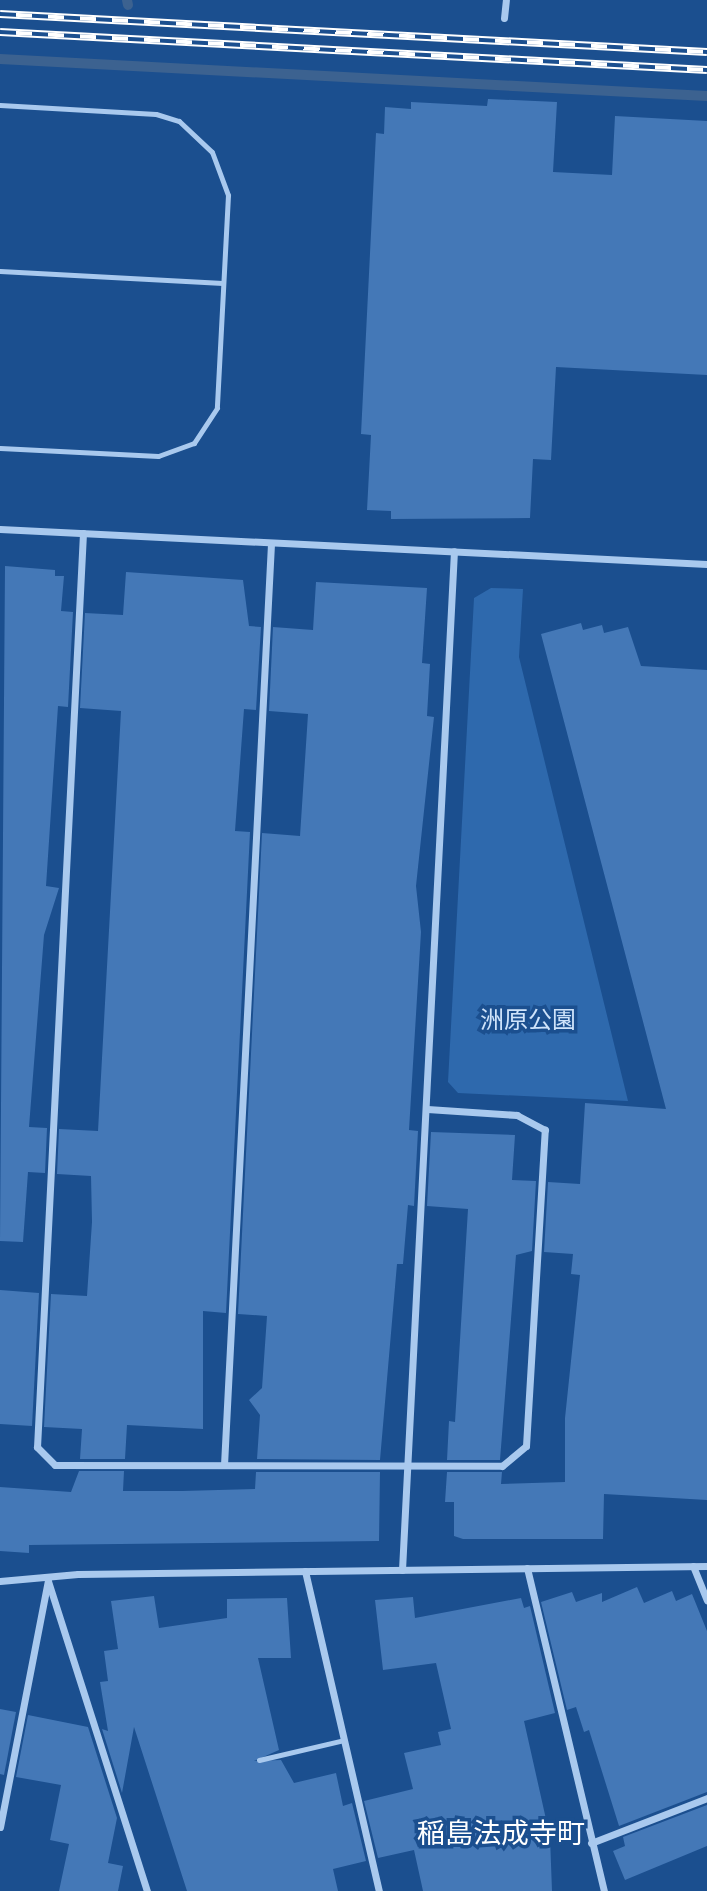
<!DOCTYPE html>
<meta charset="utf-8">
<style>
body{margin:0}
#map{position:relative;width:707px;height:1891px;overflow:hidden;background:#1b4f8f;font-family:Manrope,"Noto Sans JP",sans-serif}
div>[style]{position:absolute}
.green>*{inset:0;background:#2e69ad}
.stream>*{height:10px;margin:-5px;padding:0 5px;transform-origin:5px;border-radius:5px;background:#3c6290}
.building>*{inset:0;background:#4478b7}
.lane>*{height:5px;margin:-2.5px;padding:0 2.5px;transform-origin:2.5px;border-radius:2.5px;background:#a9c9ee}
.street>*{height:7px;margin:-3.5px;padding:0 3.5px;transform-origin:3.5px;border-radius:3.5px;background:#a9c9ee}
.rail>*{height:8px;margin-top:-4px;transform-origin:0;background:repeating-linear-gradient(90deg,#1b4f8f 0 16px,#fff 0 32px);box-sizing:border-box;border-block:2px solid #fff}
span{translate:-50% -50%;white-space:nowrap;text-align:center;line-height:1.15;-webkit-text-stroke:7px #1b4f8f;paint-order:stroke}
.park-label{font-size:24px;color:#cfe3fa}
.quarter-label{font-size:28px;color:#fff}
</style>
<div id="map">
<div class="green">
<div style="clip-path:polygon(491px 588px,523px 589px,519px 657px,628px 1101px,458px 1093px,448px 1082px,474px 598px)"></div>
</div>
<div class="stream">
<div style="left:127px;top:0;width:5px;rotate:79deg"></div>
<div style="left:0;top:59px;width:708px;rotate:3deg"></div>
</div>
<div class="building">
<div style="clip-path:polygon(488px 99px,557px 102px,553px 172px,612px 175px,615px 116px,707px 121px,707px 375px,556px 367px,551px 460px,533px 459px,530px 518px,391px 519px,391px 511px,367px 510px,371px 435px,361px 434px,376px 133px,384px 134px,385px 107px,411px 109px,411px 102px,487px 106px)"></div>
<div style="clip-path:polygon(5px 566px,55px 570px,55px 576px,64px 576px,61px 611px,73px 612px,68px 707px,58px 706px,46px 886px,59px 888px,44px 935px,29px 1127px,47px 1128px,45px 1173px,28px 1172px,23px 1242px,0 1241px)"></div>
<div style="clip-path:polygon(126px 572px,243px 580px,249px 626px,261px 627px,256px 710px,244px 709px,235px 831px,250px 832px,226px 1313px,203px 1311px,203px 1429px,127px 1425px,125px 1459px,80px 1459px,82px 1429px,44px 1427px,51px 1294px,87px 1296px,92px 1222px,91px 1176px,57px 1174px,59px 1129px,98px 1131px,121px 711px,80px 708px,85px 613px,123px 615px)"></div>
<div style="clip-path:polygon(316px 582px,427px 588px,422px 663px,430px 664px,427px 716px,434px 717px,416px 886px,421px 932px,409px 1130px,418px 1131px,414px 1206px,408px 1205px,403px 1264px,397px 1264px,380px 1460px,257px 1459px,260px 1415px,249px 1400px,262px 1388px,267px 1316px,238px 1314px,262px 833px,300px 836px,308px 714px,269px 711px,273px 627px,313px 630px)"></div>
<div style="clip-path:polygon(581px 623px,583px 630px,602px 625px,604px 633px,628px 627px,641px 666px,707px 670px,707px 1500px,604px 1494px,603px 1539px,463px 1539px,454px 1536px,454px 1502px,445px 1502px,447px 1472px,502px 1472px,501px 1484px,565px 1482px,565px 1418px,580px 1275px,571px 1274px,573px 1254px,544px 1252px,548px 1182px,580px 1184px,585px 1103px,666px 1109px,541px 634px)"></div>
<div style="clip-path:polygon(431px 1132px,515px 1135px,512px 1180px,536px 1181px,532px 1251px,516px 1255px,500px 1460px,447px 1460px,449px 1421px,455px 1422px,468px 1209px,427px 1206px)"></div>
<div style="clip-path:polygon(0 1290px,39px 1293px,32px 1426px,0 1424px)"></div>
<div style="clip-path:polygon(79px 1471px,124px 1471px,123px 1491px,182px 1491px,255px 1489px,256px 1472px,380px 1472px,379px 1541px,29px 1545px,29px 1553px,0 1551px,0 1487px,71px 1492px)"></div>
<div style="clip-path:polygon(637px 1587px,644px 1603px,672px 1591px,676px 1601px,692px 1594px,707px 1631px,707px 1792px,619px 1826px,589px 1730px,584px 1732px,576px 1707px,567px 1710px,541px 1602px,572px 1592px,576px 1602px,602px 1593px,602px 1602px)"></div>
<div style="clip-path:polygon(154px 1596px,159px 1628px,227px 1618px,227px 1599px,287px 1598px,291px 1658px,258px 1658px,279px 1750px,254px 1761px,281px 1760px,294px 1783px,336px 1773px,343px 1806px,352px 1803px,366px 1861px,333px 1869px,338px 1891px,187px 1891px,134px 1727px,122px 1793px,102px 1729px,108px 1731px,100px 1682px,108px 1681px,104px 1651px,118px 1649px,111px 1601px)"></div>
<div style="clip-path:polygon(413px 1597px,415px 1618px,521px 1598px,524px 1608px,530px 1606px,555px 1713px,524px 1721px,550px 1837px,552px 1891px,423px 1891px,414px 1850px,378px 1858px,364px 1801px,413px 1789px,404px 1753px,441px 1745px,438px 1732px,451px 1729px,436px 1663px,383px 1670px,375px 1600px)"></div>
<div style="clip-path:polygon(0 1709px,16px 1712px,4px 1775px,0 1774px)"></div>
<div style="clip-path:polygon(28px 1715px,88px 1727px,117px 1818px,108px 1863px,123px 1866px,118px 1891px,59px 1891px,69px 1844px,50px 1840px,61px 1785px,16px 1777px)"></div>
<div style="clip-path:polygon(707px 1805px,707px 1846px,625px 1880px,613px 1851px,625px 1846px,623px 1837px)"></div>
</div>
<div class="lane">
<div style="left:0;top:105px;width:156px;rotate:3.3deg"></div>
<div style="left:156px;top:114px;width:24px;rotate:17deg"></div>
<div style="left:179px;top:121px;width:45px;rotate:43.2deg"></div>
<div style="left:212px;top:152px;width:46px;rotate:69.6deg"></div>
<div style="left:228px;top:195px;width:213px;rotate:93deg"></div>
<div style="left:217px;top:408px;width:42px;rotate:123.3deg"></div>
<div style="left:194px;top:443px;width:38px;rotate:160deg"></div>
<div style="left:158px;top:456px;width:158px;rotate:-177.1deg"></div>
<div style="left:0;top:271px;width:223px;rotate:3.1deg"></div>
<div style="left:259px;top:1760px;width:87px;rotate:-13.2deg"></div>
</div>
<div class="street">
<div style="left:504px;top:18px;width:18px;rotate:-84deg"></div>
<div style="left:0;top:529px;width:708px;rotate:2.83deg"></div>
<div style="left:83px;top:533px;width:915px;rotate:92.88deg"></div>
<div style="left:37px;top:1447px;width:25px;rotate:45deg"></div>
<div style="left:55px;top:1465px;width:447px;rotate:0.1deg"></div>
<div style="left:502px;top:1466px;width:31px;rotate:-40deg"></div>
<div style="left:526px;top:1446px;width:317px;rotate:-86.6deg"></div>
<div style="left:545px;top:1130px;width:32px;rotate:-152deg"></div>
<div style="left:517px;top:1115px;width:90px;rotate:-176.2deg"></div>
<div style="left:224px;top:1465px;width:923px;rotate:-87.08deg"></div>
<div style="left:693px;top:1566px;width:37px;rotate:68deg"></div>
<div style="left:527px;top:1568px;width:332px;rotate:76.6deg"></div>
<div style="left:402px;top:1570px;width:1020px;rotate:-87.08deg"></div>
<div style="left:305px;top:1571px;width:328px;rotate:77deg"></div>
<div style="left:0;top:1581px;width:78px;rotate:-5.1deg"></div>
<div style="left:78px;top:1574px;width:629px;rotate:-0.73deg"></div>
<div style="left:48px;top:1581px;width:325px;rotate:72.3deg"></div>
<div style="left:0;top:1827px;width:251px;rotate:-79deg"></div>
<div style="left:591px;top:1843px;width:124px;rotate:-21.2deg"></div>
</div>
<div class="rail">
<div style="left:0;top:14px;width:708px;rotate:3.08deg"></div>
<div style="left:0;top:32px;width:708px;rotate:3.08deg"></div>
</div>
<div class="park-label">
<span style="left:528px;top:1019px">洲原公園</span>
</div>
<div class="quarter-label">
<span style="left:501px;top:1832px">稲島法成寺町</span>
</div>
</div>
